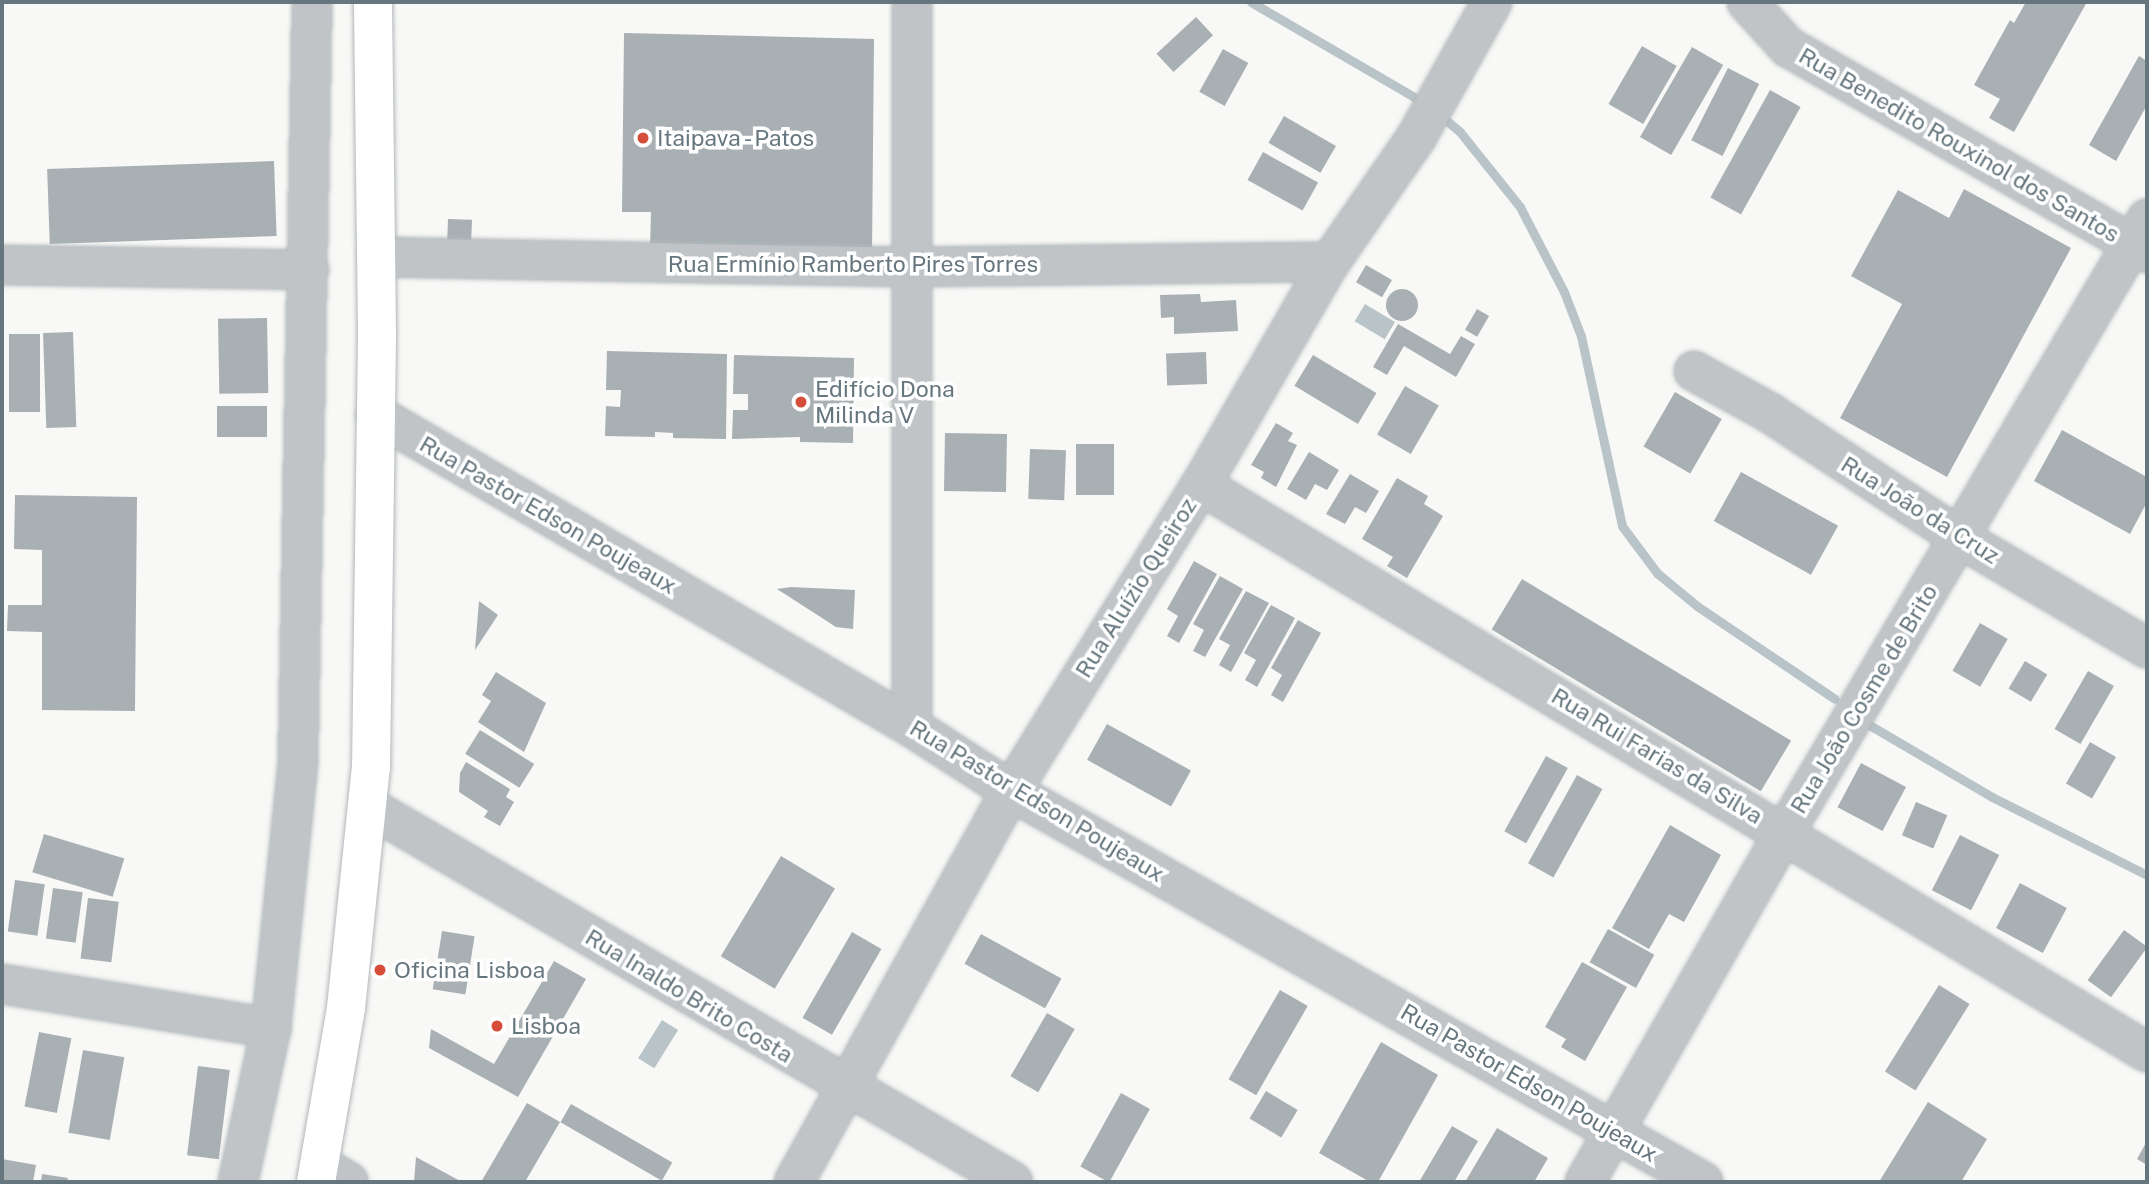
<!DOCTYPE html>
<meta charset="utf-8">
<style>
body{margin:0}
#map{position:relative;width:2149px;height:1184px;overflow:hidden;background:#f8f8f6;font-family:"Public Sans",sans-serif}
div>[style]{position:absolute}
.water>*{inset:0;background:#b8c4c7;transform-origin:0 0}
.stream>*{height:9px;margin:-4.5px;padding:0 4.5px;transform-origin:4.5px;border-radius:4.5px;background:#b8c4c7}
.building>*{inset:0;background:#a8b0b4;transform-origin:0 0}
.round{border-radius:50%}
.roads{filter:drop-shadow(0 0 2px #b1b7ba) drop-shadow(0 0 2px #b1b7ba)}
.minor>*{height:38px;margin:-19px;padding:0 19px;transform-origin:19px;border-radius:19px;background:#c0c4c7}
.major>*{height:38px;margin:-19px;padding:0 19px;transform-origin:19px;border-radius:19px;background:#fff}
.dots>*{width:19px;height:19px;translate:-50% -50%;box-sizing:border-box;border:4px solid #fff;border-radius:50%}
span{translate:-50% -50%;white-space:nowrap;text-align:center;line-height:1.15;-webkit-text-stroke:7px #fff;paint-order:stroke}
.poi-label{font-size:23px;color:#66767e}
.left{translate:0 -50%;text-align:left}
.street-label{font-size:23px;color:#66767e}
.frame{position:absolute;inset:0;border:4px solid #66767e;pointer-events:none}
</style>
<div id="map">
<div class="water">
<div style="left:1365px;top:304px;width:35px;height:20px;rotate:31deg"></div>
<div style="left:662px;top:1020px;width:19px;height:45px;rotate:32deg"></div>
</div>
<div class="stream">
<div style="left:1251px;top:2px;width:203px;rotate:30.2deg"></div>
<div style="left:1440px;top:115px;width:26px;rotate:40deg"></div>
<div style="left:1460px;top:132px;width:96px;rotate:51.3deg"></div>
<div style="left:1520px;top:207px;width:96px;rotate:62.6deg"></div>
<div style="left:1564px;top:292px;width:47px;rotate:68.9deg"></div>
<div style="left:1581px;top:336px;width:194px;rotate:77.8deg"></div>
<div style="left:1622px;top:526px;width:59px;rotate:53.3deg"></div>
<div style="left:1657px;top:573px;width:52px;rotate:39.5deg"></div>
<div style="left:1697px;top:606px;width:166px;rotate:34deg"></div>
<div style="left:1866px;top:723px;width:146px;rotate:30.4deg"></div>
<div style="left:1992px;top:797px;width:174px;rotate:26.7deg"></div>
</div>
<div class="building">
<div style="clip-path:polygon(2026px 2px,2087px 2px,2014px 132px,1989px 118px,2000px 99px,1974px 85px,2010px 20px,2014px 23px)"></div>
<div style="left:1196px;top:17px;width:25px;height:54px;rotate:47deg"></div>
<div style="clip-path:polygon(624px 33px,874px 39px,872px 253px,650px 249px,651px 212px,622px 212px)"></div>
<div style="left:1642px;top:46px;width:40px;height:67px;rotate:30deg"></div>
<div style="left:1692px;top:47px;width:36px;height:104px;rotate:30deg"></div>
<div style="left:1223px;top:49px;width:29px;height:49px;rotate:29deg"></div>
<div style="clip-path:polygon(2139px 56px,2147px 61px,2147px 105px,2116px 161px,2089px 145px)"></div>
<div style="left:1728px;top:68px;width:35px;height:81px;rotate:27deg"></div>
<div style="left:1770px;top:90px;width:35px;height:123px;rotate:29deg"></div>
<div style="left:1284px;top:116px;width:60px;height:31px;rotate:30deg"></div>
<div style="left:1263px;top:152px;width:63px;height:32px;rotate:29deg"></div>
<div style="left:274px;top:161px;width:75px;height:227px;rotate:88deg"></div>
<div style="clip-path:polygon(1964px 189px,2071px 248px,1947px 477px,1840px 418px,1902px 304px,1851px 276px,1898px 190px,1949px 218px)"></div>
<div style="left:448px;top:219px;width:24px;height:26px;rotate:2deg"></div>
<div style="left:1366px;top:265px;width:30px;height:20px;rotate:30deg"></div>
<div class="round" style="left:1386px;top:289px;width:32px;height:32px"></div>
<div style="clip-path:polygon(1200px 294px,1201px 302px,1236px 300px,1238px 331px,1174px 334px,1174px 317px,1161px 318px,1160px 295px)"></div>
<div style="left:1477px;top:309px;width:14px;height:24px;rotate:30deg"></div>
<div style="left:267px;top:318px;width:75px;height:49px;rotate:89deg"></div>
<div style="clip-path:polygon(1398px 324px,1450px 354px,1461px 336px,1475px 344px,1456px 377px,1404px 346px,1387px 375px,1373px 367px)"></div>
<div style="left:73px;top:332px;width:95px;height:30px;rotate:88deg"></div>
<div style="left:9px;top:334px;width:31px;height:78px"></div>
<div style="clip-path:polygon(607px 351px,727px 354px,726px 439px,673px 438px,673px 433px,655px 432px,655px 437px,605px 436px,606px 406px,620px 407px,621px 390px,606px 390px)"></div>
<div style="left:1206px;top:352px;width:32px;height:40px;rotate:88deg"></div>
<div style="clip-path:polygon(734px 355px,854px 358px,853px 443px,800px 442px,800px 437px,732px 439px,733px 410px,748px 410px,748px 394px,733px 394px)"></div>
<div style="left:1313px;top:355px;width:74px;height:36px;rotate:31deg"></div>
<div style="left:1405px;top:386px;width:39px;height:56px;rotate:30deg"></div>
<div style="left:1675px;top:392px;width:54px;height:63px;rotate:30deg"></div>
<div style="left:267px;top:406px;width:31px;height:50px;rotate:90deg"></div>
<div style="clip-path:polygon(1276px 423px,1293px 433px,1288px 441px,1297px 445px,1276px 487px,1261px 478px,1264px 472px,1251px 465px)"></div>
<div style="clip-path:polygon(2062px 430px,2147px 477px,2147px 502px,2130px 534px,2034px 481px)"></div>
<div style="left:945px;top:433px;width:62px;height:58px;rotate:1deg"></div>
<div style="left:1076px;top:444px;width:38px;height:51px"></div>
<div style="left:1030px;top:449px;width:36px;height:50px;rotate:2deg"></div>
<div style="clip-path:polygon(1309px 452px,1339px 470px,1327px 490px,1315px 484px,1306px 500px,1287px 489px)"></div>
<div style="left:1741px;top:472px;width:111px;height:56px;rotate:29deg"></div>
<div style="clip-path:polygon(1350px 474px,1379px 491px,1366px 513px,1355px 507px,1345px 524px,1326px 514px)"></div>
<div style="clip-path:polygon(1397px 478px,1428px 496px,1424px 504px,1443px 516px,1407px 578px,1387px 566px,1393px 557px,1362px 539px)"></div>
<div style="clip-path:polygon(15px 495px,137px 497px,135px 711px,42px 710px,42px 632px,7px 631px,8px 605px,42px 605px,42px 550px,14px 549px)"></div>
<div style="clip-path:polygon(1194px 561px,1217px 574px,1179px 643px,1167px 636px,1178px 616px,1167px 609px)"></div>
<div style="clip-path:polygon(1220px 576px,1243px 589px,1205px 657px,1193px 651px,1204px 630px,1193px 624px)"></div>
<div style="left:1522px;top:579px;width:314px;height:59px;rotate:31deg"></div>
<div style="clip-path:polygon(791px 587px,855px 590px,853px 629px,836px 627px,777px 589px)"></div>
<div style="clip-path:polygon(1246px 591px,1269px 603px,1231px 672px,1219px 665px,1230px 645px,1219px 639px)"></div>
<div style="clip-path:polygon(479px 601px,498px 615px,475px 650px)"></div>
<div style="clip-path:polygon(1271px 605px,1295px 618px,1257px 687px,1245px 680px,1256px 660px,1244px 653px)"></div>
<div style="clip-path:polygon(1298px 620px,1321px 633px,1283px 702px,1271px 695px,1282px 675px,1271px 668px)"></div>
<div style="left:1980px;top:623px;width:32px;height:55px;rotate:30deg"></div>
<div style="left:2025px;top:661px;width:26px;height:32px;rotate:31deg"></div>
<div style="left:2088px;top:671px;width:30px;height:67px;rotate:30deg"></div>
<div style="clip-path:polygon(496px 672px,546px 703px,524px 752px,478px 722px,491px 701px,482px 695px)"></div>
<div style="left:1107px;top:724px;width:96px;height:41px;rotate:29deg"></div>
<div style="left:480px;top:730px;width:64px;height:28px;rotate:32deg"></div>
<div style="left:2090px;top:742px;width:30px;height:48px;rotate:30deg"></div>
<div style="left:1546px;top:756px;width:25px;height:86px;rotate:29deg"></div>
<div style="clip-path:polygon(466px 762px,510px 789px,506px 797px,514px 802px,500px 826px,484px 817px,488px 811px,459px 792px,460px 773px)"></div>
<div style="left:1861px;top:763px;width:51px;height:50px;rotate:28deg"></div>
<div style="left:1577px;top:775px;width:29px;height:101px;rotate:29deg"></div>
<div style="left:1916px;top:802px;width:34px;height:36px;rotate:23deg"></div>
<div style="clip-path:polygon(1670px 825px,1721px 855px,1684px 922px,1669px 914px,1649px 949px,1612px 928px)"></div>
<div style="left:44px;top:834px;width:84px;height:40px;rotate:17deg"></div>
<div style="left:1960px;top:835px;width:44px;height:62px;rotate:27deg"></div>
<div style="left:781px;top:856px;width:63px;height:117px;rotate:31deg"></div>
<div style="left:15px;top:880px;width:30px;height:52px;rotate:8deg"></div>
<div style="left:2020px;top:883px;width:53px;height:51px;rotate:28deg"></div>
<div style="left:53px;top:888px;width:30px;height:51px;rotate:8deg"></div>
<div style="left:88px;top:898px;width:31px;height:61px;rotate:7deg"></div>
<div style="left:1608px;top:929px;width:53px;height:38px;rotate:29deg"></div>
<div style="left:2124px;top:930px;width:29px;height:62px;rotate:36deg"></div>
<div style="left:442px;top:931px;width:33px;height:59px;rotate:9deg"></div>
<div style="left:852px;top:932px;width:34px;height:99px;rotate:30deg"></div>
<div style="left:981px;top:934px;width:92px;height:34px;rotate:29deg"></div>
<div style="clip-path:polygon(554px 961px,586px 979px,518px 1097px,429px 1048px,431px 1029px,494px 1064px)"></div>
<div style="clip-path:polygon(1582px 962px,1627px 987px,1585px 1061px,1561px 1047px,1566px 1039px,1545px 1027px)"></div>
<div style="left:1939px;top:985px;width:36px;height:102px;rotate:32deg"></div>
<div style="left:1280px;top:990px;width:32px;height:103px;rotate:30deg"></div>
<div style="left:1047px;top:1013px;width:32px;height:73px;rotate:30deg"></div>
<div style="left:39px;top:1032px;width:33px;height:76px;rotate:11deg"></div>
<div style="clip-path:polygon(1381px 1042px,1438px 1075px,1378px 1182px,1370px 1182px,1319px 1153px)"></div>
<div style="left:83px;top:1050px;width:42px;height:84px;rotate:10deg"></div>
<div style="left:198px;top:1066px;width:32px;height:90px;rotate:7deg"></div>
<div style="left:1266px;top:1091px;width:37px;height:32px;rotate:31deg"></div>
<div style="left:1121px;top:1093px;width:33px;height:84px;rotate:29deg"></div>
<div style="clip-path:polygon(1928px 1102px,1987px 1139px,1961px 1182px,1879px 1182px)"></div>
<div style="clip-path:polygon(527px 1103px,560px 1122px,525px 1182px,481px 1182px)"></div>
<div style="left:571px;top:1104px;width:117px;height:21px;rotate:30deg"></div>
<div style="clip-path:polygon(1452px 1126px,1478px 1141px,1454px 1182px,1419px 1182px)"></div>
<div style="clip-path:polygon(1497px 1128px,1548px 1158px,1534px 1182px,1465px 1182px)"></div>
<div style="clip-path:polygon(2147px 1141px,2147px 1165px,2137px 1159px)"></div>
<div style="clip-path:polygon(416px 1157px,462px 1182px,414px 1182px)"></div>
<div style="clip-path:polygon(2px 1159px,36px 1165px,33px 1182px,2px 1182px)"></div>
<div style="clip-path:polygon(42px 1174px,68px 1178px,67px 1182px,41px 1182px)"></div>
</div>
<div class="roads">
<div class="minor">
<div style="left:1747px;top:2px;width:61px;rotate:47.7deg"></div>
<div style="left:1788px;top:47px;width:414px;rotate:29.8deg"></div>
<div style="left:376px;top:257px;width:534px;rotate:1.07deg"></div>
<div style="left:910px;top:267px;width:420px;rotate:-0.7deg"></div>
<div style="left:2px;top:265px;width:307px;rotate:0.9deg"></div>
<div style="left:1694px;top:371px;width:87px;rotate:28.9deg"></div>
<div style="left:1770px;top:413px;width:227px;rotate:33.3deg"></div>
<div style="left:1960px;top:538px;width:217px;rotate:30.5deg"></div>
<div style="left:375px;top:414px;width:622px;rotate:30.24deg"></div>
<div style="left:912px;top:727px;width:118px;rotate:32.9deg"></div>
<div style="left:1011px;top:791px;width:795px;rotate:29.47deg"></div>
<div style="left:1201px;top:485px;width:1103px;rotate:30.94deg"></div>
<div style="left:912px;top:727px;width:725px;rotate:-90deg"></div>
<div style="left:367px;top:806px;width:747px;rotate:30.2deg"></div>
<div style="left:2px;top:984px;width:273px;rotate:9.3deg"></div>
<div style="left:320px;top:1165px;width:33px;rotate:31deg"></div>
<div style="left:238px;top:1182px;width:157px;rotate:-77.9deg"></div>
<div style="left:271px;top:1028px;width:269px;rotate:-84.2deg"></div>
<div style="left:298px;top:760px;width:758px;rotate:-88.94deg"></div>
<div style="left:794px;top:1182px;width:447px;rotate:-61deg"></div>
<div style="left:1011px;top:791px;width:360px;rotate:-58.2deg"></div>
<div style="left:1201px;top:485px;width:258px;rotate:-60deg"></div>
<div style="left:1330px;top:262px;width:151px;rotate:-55.3deg"></div>
<div style="left:1416px;top:138px;width:156px;rotate:-60.8deg"></div>
<div style="left:1585px;top:1182px;width:403px;rotate:-60.3deg"></div>
<div style="left:1785px;top:832px;width:712px;rotate:-59.44deg"></div>
</div>
<div class="major">
<div style="left:316px;top:1182px;width:177px;rotate:-80.2deg"></div>
<div style="left:346px;top:1008px;width:241px;rotate:-84.1deg"></div>
<div style="left:371px;top:768px;width:436px;rotate:-89.2deg"></div>
<div style="left:377px;top:332px;width:330px;rotate:-90.7deg"></div>
</div>
</div>
<div class="dots">
<div style="left:643px;top:138px;background:#d44e3a"></div>
<div style="left:801px;top:402px;background:#d44e3a"></div>
<div style="left:380px;top:970px;background:#d44e3a"></div>
<div style="left:497px;top:1026px;background:#d44e3a"></div>
</div>
<div class="poi-label">
<span class="left" style="left:657px;top:138px">Itaipava - Patos</span>
<span class="left" style="left:815px;top:402px">Edifício Dona<br>Milinda V</span>
<span class="left" style="left:394px;top:970px">Oficina Lisboa</span>
<span class="left" style="left:511px;top:1026px">Lisboa</span>
</div>
<div class="street-label">
<span style="left:1959px;top:145px;rotate:30deg">Rua Benedito Rouxinol dos Santos</span>
<span style="left:853px;top:264px">Rua Ermínio Ramberto Pires Torres</span>
<span style="left:1920px;top:510px;rotate:32deg">Rua João da Cruz</span>
<span style="left:548px;top:515px;rotate:30deg">Rua Pastor Edson Poujeaux</span>
<span style="left:1136px;top:588px;rotate:-58deg">Rua Aluízio Queiroz</span>
<span style="left:1864px;top:699px;rotate:-59deg">Rua João Cosme de Brito</span>
<span style="left:1657px;top:756px;rotate:31deg">Rua Rui Farias da Silva</span>
<span style="left:1037px;top:801px;rotate:31deg">Rua Pastor Edson Poujeaux</span>
<span style="left:689px;top:996px;rotate:31deg">Rua Inaldo Brito Costa</span>
<span style="left:1529px;top:1083px;rotate:30deg">Rua Pastor Edson Poujeaux</span>
</div>
<div class="frame"></div>
</div>
